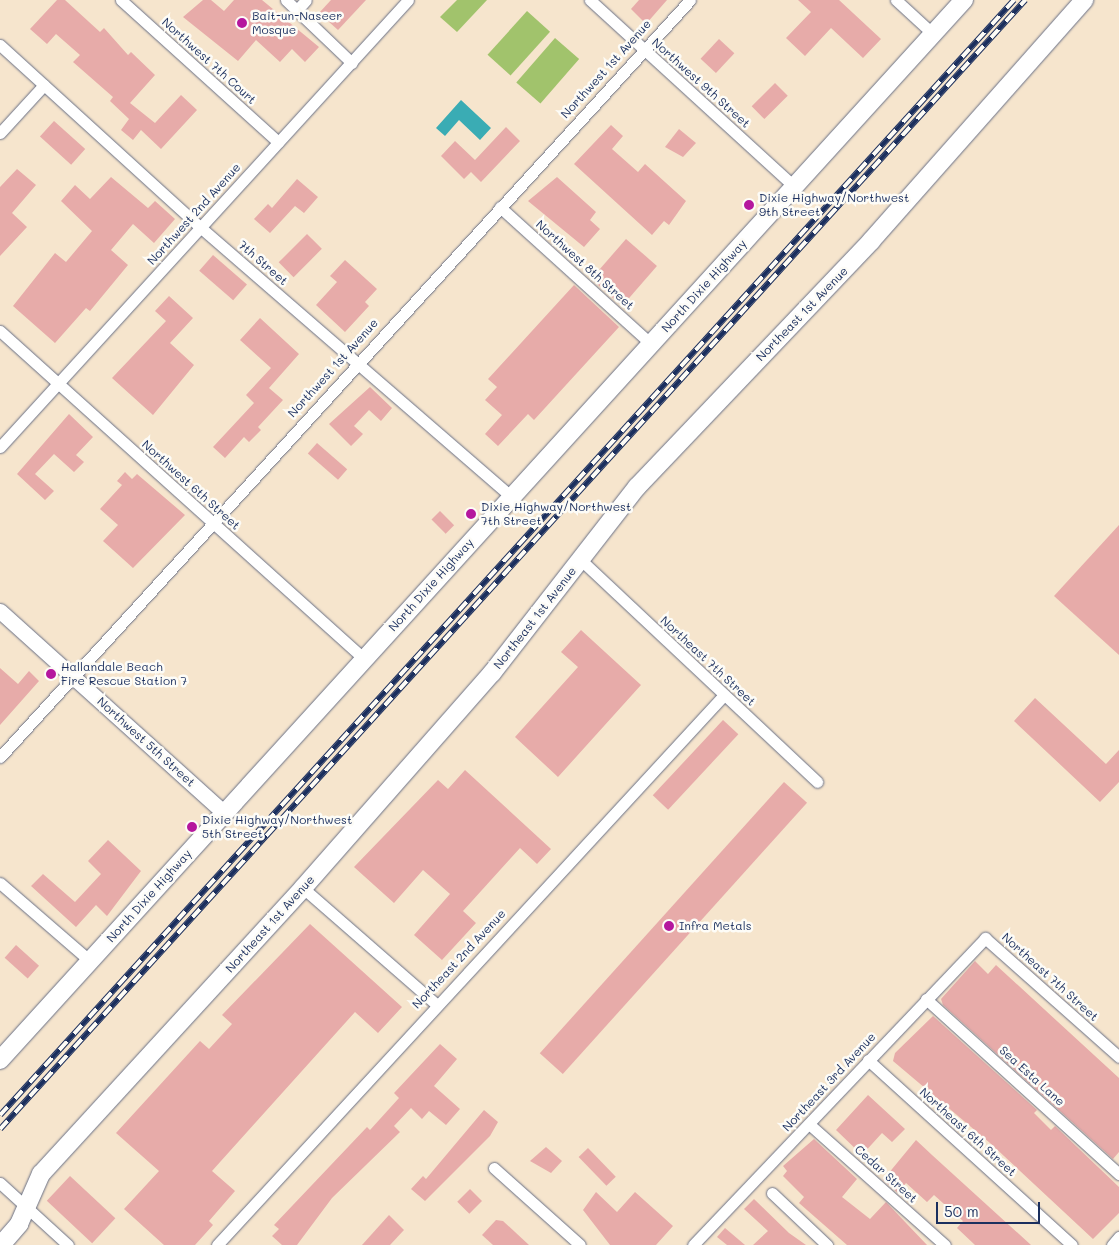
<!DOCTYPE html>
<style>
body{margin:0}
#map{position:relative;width:1119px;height:1245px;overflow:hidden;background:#f6e5cd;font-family:Mali,sans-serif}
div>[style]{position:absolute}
.green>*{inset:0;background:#a1c36c;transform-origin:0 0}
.water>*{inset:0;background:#3aacb4}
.building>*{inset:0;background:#e7aba9;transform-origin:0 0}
.roads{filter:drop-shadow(0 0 1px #686f85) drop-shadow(0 0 1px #686f85)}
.street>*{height:11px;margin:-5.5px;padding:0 5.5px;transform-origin:5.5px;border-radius:5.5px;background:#fff}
.secondary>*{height:15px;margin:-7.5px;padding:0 7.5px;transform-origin:7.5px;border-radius:7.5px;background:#fff}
.primary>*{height:18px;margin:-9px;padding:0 9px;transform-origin:9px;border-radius:9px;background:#fff}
.rail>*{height:5.5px;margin-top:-2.75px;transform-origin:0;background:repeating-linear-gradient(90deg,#fdfcf7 0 11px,#1b2f5e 0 22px);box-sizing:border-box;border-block:1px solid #1b2f5e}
.dots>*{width:14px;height:14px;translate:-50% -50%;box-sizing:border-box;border:2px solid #fdfcf7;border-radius:50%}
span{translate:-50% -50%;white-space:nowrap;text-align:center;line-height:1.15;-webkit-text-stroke:5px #fdfcf7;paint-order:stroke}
.poi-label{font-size:12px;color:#1b2f5e}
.left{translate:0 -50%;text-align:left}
.street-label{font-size:12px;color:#1b2f5e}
.scale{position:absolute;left:936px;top:1202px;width:104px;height:22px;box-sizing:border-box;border:2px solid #1b2f5e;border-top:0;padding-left:6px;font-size:15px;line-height:18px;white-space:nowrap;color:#1b2f5e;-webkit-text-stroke:4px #fdfcf7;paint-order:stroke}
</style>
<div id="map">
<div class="green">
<div style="clip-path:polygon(457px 0,487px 0,457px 32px,440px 17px)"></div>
<div style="left:527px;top:11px;width:31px;height:59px;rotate:42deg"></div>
<div style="left:555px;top:38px;width:32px;height:59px;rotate:41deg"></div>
</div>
<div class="water">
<div style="clip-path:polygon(461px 100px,491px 128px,480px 140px,459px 120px,445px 136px,436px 128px)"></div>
</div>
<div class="building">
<div style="clip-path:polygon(57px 0,65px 0,100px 32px,104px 28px,128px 55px,131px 52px,155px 75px,130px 103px,155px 123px,181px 95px,197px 110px,161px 149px,141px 130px,133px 140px,121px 130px,129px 119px,110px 101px,113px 97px,73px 62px,80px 55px,56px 34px,47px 44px,30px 29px)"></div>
<div style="clip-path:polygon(203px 0,211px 0,224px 11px,234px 0,262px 0,319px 47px,305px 62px,292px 49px,280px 62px,256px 40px,238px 61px,183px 17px)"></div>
<div style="clip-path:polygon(331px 0,366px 0,338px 30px,319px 13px)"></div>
<div style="clip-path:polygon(639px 0,667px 0,646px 24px,631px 9px)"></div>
<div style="clip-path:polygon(798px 0,839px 0,881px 39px,863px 58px,831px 28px,805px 56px,786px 38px,811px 12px)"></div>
<div style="left:719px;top:39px;width:21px;height:27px;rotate:43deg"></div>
<div style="left:775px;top:83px;width:18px;height:33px;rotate:45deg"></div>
<div style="left:54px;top:121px;width:42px;height:21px;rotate:42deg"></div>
<div style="clip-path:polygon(611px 125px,623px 136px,612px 149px,638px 172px,645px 164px,686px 201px,669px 225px,664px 221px,652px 235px,574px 164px)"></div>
<div style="clip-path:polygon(506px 127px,520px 141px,481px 182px,471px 172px,464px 179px,441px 156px,455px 141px,475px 160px)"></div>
<div style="clip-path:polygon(679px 129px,696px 143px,683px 157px,665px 147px)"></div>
<div style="clip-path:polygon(17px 169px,36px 185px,12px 213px,27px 227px,0 256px,0 187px)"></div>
<div style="clip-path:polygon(111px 177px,148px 208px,155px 201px,175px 219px,154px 243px,133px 224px,111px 250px,128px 265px,90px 311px,86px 308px,55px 343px,13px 306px,55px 253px,66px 262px,92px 231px,61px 201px,75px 185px,90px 199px)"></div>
<div style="clip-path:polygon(557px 177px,596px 212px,590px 220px,600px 229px,584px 247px,528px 201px)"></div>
<div style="clip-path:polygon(297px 179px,318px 197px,304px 213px,295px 206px,270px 233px,254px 219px,268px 204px,272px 208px)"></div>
<div style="left:307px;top:234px;width:21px;height:40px;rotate:45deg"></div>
<div style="left:626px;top:239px;width:41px;height:53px;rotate:41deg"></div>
<div style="left:213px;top:255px;width:45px;height:21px;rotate:41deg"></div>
<div style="clip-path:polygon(345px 260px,377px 289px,365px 302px,369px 306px,345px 332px,316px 305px,337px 282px,330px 276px)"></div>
<div style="clip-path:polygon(574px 285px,619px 327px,534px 420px,528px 414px,498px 446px,485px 434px,502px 415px,485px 400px,497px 387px,488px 379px)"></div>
<div style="clip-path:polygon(169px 296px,193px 318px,170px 343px,194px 365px,153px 415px,112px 378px,166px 321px,155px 311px)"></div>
<div style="clip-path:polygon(260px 318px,299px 354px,269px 388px,283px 400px,258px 427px,261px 430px,249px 442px,244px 437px,225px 458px,213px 447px,254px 403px,246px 395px,271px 368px,240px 340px)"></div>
<div style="clip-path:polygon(370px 387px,392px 408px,381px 421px,369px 410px,354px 426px,363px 434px,351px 446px,329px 424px)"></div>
<div style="clip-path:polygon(69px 414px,93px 437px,76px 455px,84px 462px,74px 472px,54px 454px,35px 474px,54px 491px,45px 500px,17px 474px)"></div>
<div style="left:317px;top:443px;width:40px;height:14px;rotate:41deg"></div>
<div style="clip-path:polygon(125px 472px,132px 479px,137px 474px,185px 515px,133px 568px,103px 541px,118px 525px,100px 509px,122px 485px,117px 481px)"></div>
<div style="left:440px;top:511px;width:20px;height:12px;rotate:45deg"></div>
<div style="clip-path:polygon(1119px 525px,1119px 655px,1054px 596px)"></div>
<div style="clip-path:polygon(581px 630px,641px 685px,558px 777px,515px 737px,578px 667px,561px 652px)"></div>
<div style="clip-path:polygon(0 668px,18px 684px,29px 671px,39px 681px,0 725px)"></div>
<div style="clip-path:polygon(1035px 698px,1106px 764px,1119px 750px,1119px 782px,1100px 802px,1014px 721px)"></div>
<div style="left:723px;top:720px;width:21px;height:103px;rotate:43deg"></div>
<div style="clip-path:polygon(465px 770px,551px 849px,537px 864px,520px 848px,463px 911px,476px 923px,442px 960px,414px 935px,450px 894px,423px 870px,394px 903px,354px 867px,438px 780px,448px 789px)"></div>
<div style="left:784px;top:782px;width:31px;height:365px;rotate:42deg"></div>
<div style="clip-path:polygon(108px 840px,141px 871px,107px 916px,96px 905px,76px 927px,31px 886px,43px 874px,75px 902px,101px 874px,88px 861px)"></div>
<div style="clip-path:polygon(310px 924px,402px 1007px,378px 1033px,355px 1012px,212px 1171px,235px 1191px,209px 1221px,213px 1225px,195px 1245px,164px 1245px,124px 1209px,159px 1171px,116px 1133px,200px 1041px,209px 1049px,232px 1024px,222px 1015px)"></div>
<div style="left:16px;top:945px;width:31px;height:17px;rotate:42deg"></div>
<div style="clip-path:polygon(975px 961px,988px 974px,996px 965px,1119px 1078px,1119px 1152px,1113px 1159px,943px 1005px,941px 999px)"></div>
<div style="clip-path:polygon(933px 1016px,1037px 1110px,1034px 1113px,1051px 1130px,1055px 1126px,1119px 1187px,1119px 1213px,1093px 1239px,990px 1143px,893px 1061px,895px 1053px)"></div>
<div style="clip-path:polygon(440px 1044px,457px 1059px,434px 1086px,460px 1109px,446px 1125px,429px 1111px,422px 1119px,411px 1108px,394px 1126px,400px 1132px,332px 1198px,297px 1245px,282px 1245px,272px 1236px,279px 1229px,274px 1225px,367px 1127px,370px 1130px,399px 1098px,394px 1093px)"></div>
<div style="clip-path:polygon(868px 1095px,905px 1129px,892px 1142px,882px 1133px,862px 1155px,836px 1130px)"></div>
<div style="clip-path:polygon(484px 1110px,498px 1122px,490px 1136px,425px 1201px,411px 1189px,423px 1176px,426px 1179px)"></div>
<div style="clip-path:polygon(814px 1139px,857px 1179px,842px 1197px,870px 1219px,886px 1202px,927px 1245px,847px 1245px,799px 1203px,804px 1197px,783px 1176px,787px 1171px,783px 1166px)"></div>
<div style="clip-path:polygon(916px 1140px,932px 1155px,1031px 1245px,975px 1245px,957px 1228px,963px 1221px,934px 1195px,927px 1202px,906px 1183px,898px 1193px,883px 1180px)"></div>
<div style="clip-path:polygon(546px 1147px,562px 1161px,551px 1173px,530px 1161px)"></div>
<div style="left:588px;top:1148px;width:40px;height:13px;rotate:46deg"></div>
<div style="left:70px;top:1176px;width:62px;height:34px;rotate:43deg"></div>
<div style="left:470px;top:1189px;width:17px;height:18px;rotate:45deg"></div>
<div style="clip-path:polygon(596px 1192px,617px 1212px,635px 1192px,673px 1226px,656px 1245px,610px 1245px,583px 1210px)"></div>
<div style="clip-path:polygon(754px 1199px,789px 1233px,806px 1245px,753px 1245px,768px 1231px,744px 1209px)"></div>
<div style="clip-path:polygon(389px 1215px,404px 1230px,390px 1245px,362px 1245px)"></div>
<div style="clip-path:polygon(496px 1220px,503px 1221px,529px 1245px,493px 1245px,482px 1235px)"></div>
<div style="clip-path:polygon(725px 1228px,745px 1245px,727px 1245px,717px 1237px)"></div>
</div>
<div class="roads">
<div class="street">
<div style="left:121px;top:0;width:212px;rotate:42.1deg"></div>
<div style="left:286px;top:0;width:91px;rotate:43.7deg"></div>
<div style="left:590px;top:0;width:276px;rotate:42.4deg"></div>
<div style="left:896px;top:0;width:50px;rotate:42.6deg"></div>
<div style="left:297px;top:10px;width:13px;rotate:-48deg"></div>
<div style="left:0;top:45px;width:270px;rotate:42.3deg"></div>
<div style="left:200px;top:227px;width:413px;rotate:40.9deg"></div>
<div style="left:0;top:133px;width:65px;rotate:-47.5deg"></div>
<div style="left:500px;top:207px;width:204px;rotate:42.2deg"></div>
<div style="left:0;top:331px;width:490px;rotate:42deg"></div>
<div style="left:0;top:447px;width:605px;rotate:-47.61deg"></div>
<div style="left:581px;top:560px;width:324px;rotate:43.2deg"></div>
<div style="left:0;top:757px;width:1024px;rotate:-47.65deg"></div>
<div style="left:0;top:883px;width:119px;rotate:40.9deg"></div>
<div style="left:303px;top:888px;width:176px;rotate:41.1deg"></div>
<div style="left:926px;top:999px;width:261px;rotate:42.2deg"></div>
<div style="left:868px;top:1060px;width:275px;rotate:42.2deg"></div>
<div style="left:809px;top:1124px;width:182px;rotate:41.7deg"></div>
<div style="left:494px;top:1168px;width:115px;rotate:41.8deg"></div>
<div style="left:0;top:1183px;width:92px;rotate:42.4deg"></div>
<div style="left:772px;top:1193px;width:76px;rotate:43.4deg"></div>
<div style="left:217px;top:1245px;width:748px;rotate:-47.33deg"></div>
<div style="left:693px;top:1245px;width:424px;rotate:-46.4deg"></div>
<div style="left:985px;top:938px;width:179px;rotate:41.6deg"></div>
<div style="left:1112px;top:1245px;width:11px;rotate:-49deg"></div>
</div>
<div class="secondary">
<div style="left:0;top:611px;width:302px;rotate:42deg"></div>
</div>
<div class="primary">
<div style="left:0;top:1060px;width:1433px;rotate:-47.72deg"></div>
<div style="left:1px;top:1245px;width:28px;rotate:-49deg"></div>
<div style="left:19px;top:1224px;width:55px;rotate:-66.3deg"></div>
<div style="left:41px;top:1174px;width:388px;rotate:-47.5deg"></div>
<div style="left:303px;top:888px;width:286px;rotate:-48.7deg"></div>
<div style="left:492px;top:673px;width:236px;rotate:-52.1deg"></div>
<div style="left:637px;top:487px;width:340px;rotate:-46.4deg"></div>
<div style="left:871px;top:241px;width:322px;rotate:-48.5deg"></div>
</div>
</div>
<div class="rail">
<div style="left:0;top:1115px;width:1507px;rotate:-47.72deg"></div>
<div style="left:0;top:1129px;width:1525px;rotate:-47.76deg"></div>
</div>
<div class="dots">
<div style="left:242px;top:23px;background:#b5179e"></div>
<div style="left:749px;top:205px;background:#b5179e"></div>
<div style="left:471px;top:514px;background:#b5179e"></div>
<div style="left:51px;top:674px;background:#b5179e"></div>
<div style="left:192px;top:827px;background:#b5179e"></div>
<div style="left:669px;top:926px;background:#b5179e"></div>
</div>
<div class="poi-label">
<span class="left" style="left:252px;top:23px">Bait-un-Naseer<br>Mosque</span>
<span class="left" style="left:759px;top:205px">Dixie Highway/Northwest<br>9th Street</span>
<span class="left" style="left:481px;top:514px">Dixie Highway/Northwest<br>7th Street</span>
<span class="left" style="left:61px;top:674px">Hallandale Beach<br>Fire Rescue Station 7</span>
<span class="left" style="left:202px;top:827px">Dixie Highway/Northwest<br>5th Street</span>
<span class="left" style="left:679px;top:926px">Infra Metals</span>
</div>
<div class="street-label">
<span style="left:209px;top:61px;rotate:42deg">Northwest 7th Court</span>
<span style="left:606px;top:69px;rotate:-48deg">Northwest 1st Avenue</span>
<span style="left:701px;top:83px;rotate:42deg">Northwest 9th Street</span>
<span style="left:194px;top:214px;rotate:-48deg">Northwest 2nd Avenue</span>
<span style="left:263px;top:263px;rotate:41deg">7th Street</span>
<span style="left:585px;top:265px;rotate:42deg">Northwest 8th Street</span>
<span style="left:704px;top:286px;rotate:-48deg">North Dixie Highway</span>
<span style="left:802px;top:314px;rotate:-46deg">Northeast 1st Avenue</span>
<span style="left:333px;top:368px;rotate:-48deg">Northwest 1st Avenue</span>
<span style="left:191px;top:485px;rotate:42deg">Northwest 6th Street</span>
<span style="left:431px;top:585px;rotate:-48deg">North Dixie Highway</span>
<span style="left:535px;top:618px;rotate:-52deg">Northeast 1st Avenue</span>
<span style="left:708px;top:661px;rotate:43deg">Northeast 7th Street</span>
<span style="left:146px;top:742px;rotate:42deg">Northwest 5th Street</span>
<span style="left:149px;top:896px;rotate:-48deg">North Dixie Highway</span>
<span style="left:270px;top:924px;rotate:-48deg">Northeast 1st Avenue</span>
<span style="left:459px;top:959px;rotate:-47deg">Northeast 2nd Avenue</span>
<span style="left:1050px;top:977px;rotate:42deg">Northeast 7th Street</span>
<span style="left:1032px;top:1076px;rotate:42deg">Sea Esta Lane</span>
<span style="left:829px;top:1082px;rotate:-47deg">Northeast 3rd Avenue</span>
<span style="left:968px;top:1132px;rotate:42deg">Northeast 6th Street</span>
<span style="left:886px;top:1174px;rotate:42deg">Cedar Street</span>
</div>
<div class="scale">50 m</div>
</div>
